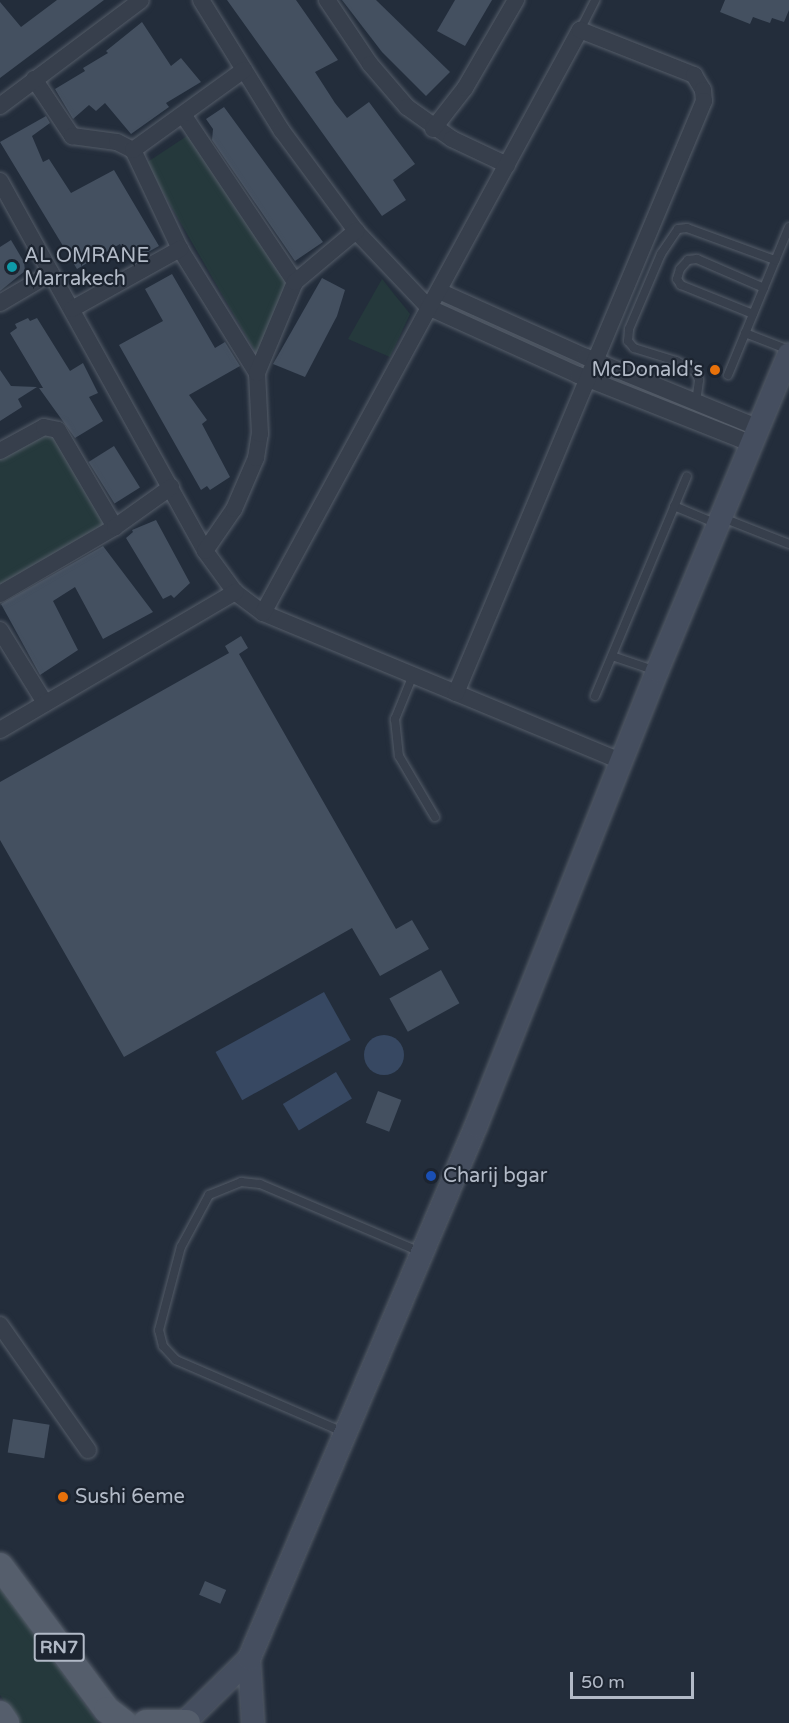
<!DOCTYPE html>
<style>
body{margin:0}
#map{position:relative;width:789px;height:1723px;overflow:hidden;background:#232d3b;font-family:"Varela Round",sans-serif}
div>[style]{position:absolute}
.green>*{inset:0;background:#25393c}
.water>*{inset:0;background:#374862;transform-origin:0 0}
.round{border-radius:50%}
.building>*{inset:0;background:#445060;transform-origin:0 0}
.roads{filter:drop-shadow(0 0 2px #555d69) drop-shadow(0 0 2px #555d69)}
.service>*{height:8px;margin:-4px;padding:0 4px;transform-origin:4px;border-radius:4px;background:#373f4c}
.minor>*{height:16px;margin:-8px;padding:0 8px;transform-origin:8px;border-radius:8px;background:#373f4c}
.secondary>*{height:22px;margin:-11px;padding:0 11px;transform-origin:11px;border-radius:11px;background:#454e5f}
.primary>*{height:26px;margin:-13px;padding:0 13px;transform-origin:13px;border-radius:13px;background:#555e6c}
.dots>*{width:16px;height:16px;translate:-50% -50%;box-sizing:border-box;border:3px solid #1c2430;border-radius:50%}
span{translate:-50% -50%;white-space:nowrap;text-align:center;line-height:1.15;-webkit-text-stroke:4.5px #1c2430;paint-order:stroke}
.shield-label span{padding:2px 4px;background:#1c2430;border:2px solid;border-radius:4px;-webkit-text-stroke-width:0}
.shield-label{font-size:18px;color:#b2bac7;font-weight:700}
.poi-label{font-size:20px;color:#b2bac7}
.left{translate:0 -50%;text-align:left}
.right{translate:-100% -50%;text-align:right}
.scale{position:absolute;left:570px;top:1672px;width:124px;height:27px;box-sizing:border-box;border:3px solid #b2bac7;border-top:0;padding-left:8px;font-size:18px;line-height:21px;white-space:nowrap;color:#b2bac7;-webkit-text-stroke:4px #1c2430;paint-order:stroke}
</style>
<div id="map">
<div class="green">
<div style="clip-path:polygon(190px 134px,297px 286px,263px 365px,146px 163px)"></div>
<div style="clip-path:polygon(382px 279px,410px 314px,390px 357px,348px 339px)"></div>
<div style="clip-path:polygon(52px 430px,110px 527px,0 589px,0 458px)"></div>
<div style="clip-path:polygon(0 1585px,98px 1723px,20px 1723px,0 1695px)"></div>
</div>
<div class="water">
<div style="left:324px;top:992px;width:55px;height:124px;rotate:61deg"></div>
<div class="round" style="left:364px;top:1035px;width:40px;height:40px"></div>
<div style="left:336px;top:1072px;width:31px;height:62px;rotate:59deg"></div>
</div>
<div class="building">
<div style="clip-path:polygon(57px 0,104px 0,0 78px,0 2px,21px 27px)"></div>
<div style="clip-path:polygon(227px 0,296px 0,338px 60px,315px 72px,335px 103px,347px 118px,369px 102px,415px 164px,393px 180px,406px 200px,382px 216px)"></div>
<div style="clip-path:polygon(342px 0,376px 0,450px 72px,426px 96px,382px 52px)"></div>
<div style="clip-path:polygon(455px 0,492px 0,465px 46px,437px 31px)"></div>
<div style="clip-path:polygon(725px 0,789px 0,789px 10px,784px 22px,772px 18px,770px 23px,753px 17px,750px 24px,720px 12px)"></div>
<div style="clip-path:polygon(142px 22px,171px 66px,181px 58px,201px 82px,166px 103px,169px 107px,131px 134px,105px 103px,96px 111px,89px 105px,73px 119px,55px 89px,85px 71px,83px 68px,108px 53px,106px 51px)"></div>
<div style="clip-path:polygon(224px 107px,323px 242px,295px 261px,212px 140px,213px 129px,206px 119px)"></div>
<div style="clip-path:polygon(46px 116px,50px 123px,32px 136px,43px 162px,49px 159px,71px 193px,114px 170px,159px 246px,130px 262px,120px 244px,77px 269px,0 142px)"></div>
<div style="clip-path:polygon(11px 240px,24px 262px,25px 271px,0 291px,0 247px)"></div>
<div style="clip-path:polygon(172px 274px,215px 348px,225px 342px,240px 366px,189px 395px,207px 420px,202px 424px,230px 477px,210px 490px,207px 486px,201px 490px,119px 345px,163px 321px,145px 289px)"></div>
<div style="clip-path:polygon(322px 278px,345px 290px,337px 316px,305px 377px,273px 364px)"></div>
<div style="clip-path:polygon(28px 318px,30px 321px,37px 318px,70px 371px,83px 363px,98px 393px,89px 397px,103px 421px,75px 438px,39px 388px,43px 388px,10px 333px,17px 328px,15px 324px)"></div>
<div style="clip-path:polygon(0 370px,11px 386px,37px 387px,18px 399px,22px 407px,0 421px)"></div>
<div style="left:114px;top:446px;width:49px;height:30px;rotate:58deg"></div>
<div style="clip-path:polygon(156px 520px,190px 583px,174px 598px,171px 595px,163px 599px,126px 538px,133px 532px,132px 530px)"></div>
<div style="clip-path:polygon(103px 546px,153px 612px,103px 639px,75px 587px,53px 601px,78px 650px,40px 675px,1px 604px)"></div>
<div style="clip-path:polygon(241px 636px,248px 648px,239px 654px,396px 929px,412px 920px,429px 949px,380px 976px,352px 928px,124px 1057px,0 840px,0 782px,229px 653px,225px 646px)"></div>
<div style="left:441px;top:970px;width:38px;height:59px;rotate:61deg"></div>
<div style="left:378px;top:1091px;width:25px;height:34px;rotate:21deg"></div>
<div style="left:13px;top:1419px;width:37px;height:34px;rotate:9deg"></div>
<div style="left:205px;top:1581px;width:23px;height:15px;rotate:23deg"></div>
</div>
<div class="roads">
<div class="service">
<div style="left:580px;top:30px;width:34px;rotate:-63deg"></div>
<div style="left:753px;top:314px;width:78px;rotate:-158.1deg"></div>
<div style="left:681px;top:285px;width:7px;rotate:-124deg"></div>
<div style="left:677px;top:279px;width:10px;rotate:-73deg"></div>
<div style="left:680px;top:269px;width:12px;rotate:-48deg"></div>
<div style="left:688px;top:260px;width:9px;rotate:-6deg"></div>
<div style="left:697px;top:259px;width:73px;rotate:23.4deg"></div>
<div style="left:745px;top:333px;width:47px;rotate:21.1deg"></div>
<div style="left:728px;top:375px;width:160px;rotate:-67.6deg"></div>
<div style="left:696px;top:402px;width:22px;rotate:-82deg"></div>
<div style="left:699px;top:380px;width:9px;rotate:-111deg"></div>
<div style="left:696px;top:372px;width:23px;rotate:-151deg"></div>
<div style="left:676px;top:361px;width:44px;rotate:-162.8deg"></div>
<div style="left:634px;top:348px;width:9px;rotate:-131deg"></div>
<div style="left:628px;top:341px;width:12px;rotate:-85deg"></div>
<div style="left:629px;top:329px;width:82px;rotate:-66.9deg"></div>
<div style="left:661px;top:254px;width:30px;rotate:-56deg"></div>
<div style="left:678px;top:229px;width:9px;rotate:-6deg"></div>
<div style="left:687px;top:228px;width:94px;rotate:20deg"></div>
<div style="left:674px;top:506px;width:47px;rotate:22.7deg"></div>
<div style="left:723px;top:518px;width:71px;rotate:21.5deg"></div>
<div style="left:612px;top:656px;width:46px;rotate:18.8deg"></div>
<div style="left:413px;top:675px;width:48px;rotate:112.2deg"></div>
<div style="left:395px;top:719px;width:37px;rotate:84deg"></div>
<div style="left:399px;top:756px;width:71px;rotate:59.5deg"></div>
<div style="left:595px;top:696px;width:238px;rotate:-67.3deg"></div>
<div style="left:343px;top:1432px;width:182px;rotate:-156.7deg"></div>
<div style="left:176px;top:1360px;width:19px;rotate:-133deg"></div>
<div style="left:163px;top:1346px;width:16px;rotate:-104deg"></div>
<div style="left:159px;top:1330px;width:86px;rotate:-75.2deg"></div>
<div style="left:181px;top:1247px;width:59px;rotate:-61.7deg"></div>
<div style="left:209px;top:1195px;width:35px;rotate:-22deg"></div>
<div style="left:241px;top:1182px;width:19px;rotate:6deg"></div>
<div style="left:260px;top:1184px;width:174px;rotate:23deg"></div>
</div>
<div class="minor">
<div style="left:201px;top:0;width:154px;rotate:58.3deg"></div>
<div style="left:282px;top:131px;width:124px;rotate:53.5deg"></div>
<div style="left:356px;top:231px;width:105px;rotate:46.5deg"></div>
<div style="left:428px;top:307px;width:165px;rotate:24.4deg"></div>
<div style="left:578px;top:375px;width:187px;rotate:21.6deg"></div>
<div style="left:327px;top:0;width:77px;rotate:56.1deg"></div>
<div style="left:370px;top:64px;width:57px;rotate:49.3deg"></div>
<div style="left:407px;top:107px;width:55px;rotate:35.4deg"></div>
<div style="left:452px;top:139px;width:61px;rotate:25.3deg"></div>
<div style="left:34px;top:79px;width:69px;rotate:56.3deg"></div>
<div style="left:72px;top:136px;width:45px;rotate:7.6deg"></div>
<div style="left:117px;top:142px;width:18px;rotate:27deg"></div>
<div style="left:133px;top:150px;width:110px;rotate:64.6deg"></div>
<div style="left:180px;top:249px;width:146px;rotate:58.2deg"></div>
<div style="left:0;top:106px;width:176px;rotate:-36.9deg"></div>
<div style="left:184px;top:116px;width:200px;rotate:56.2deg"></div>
<div style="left:433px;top:129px;width:52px;rotate:-52deg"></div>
<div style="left:465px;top:88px;width:102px;rotate:-59.9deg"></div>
<div style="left:133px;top:150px;width:137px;rotate:-35.8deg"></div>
<div style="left:0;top:181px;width:423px;rotate:61deg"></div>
<div style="left:205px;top:551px;width:51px;rotate:53.8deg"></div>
<div style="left:235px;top:592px;width:35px;rotate:37deg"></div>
<div style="left:263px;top:613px;width:389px;rotate:22.5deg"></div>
<div style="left:439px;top:291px;width:161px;rotate:24.2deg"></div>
<div style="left:586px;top:357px;width:187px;rotate:22.3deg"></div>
<div style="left:0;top:303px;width:59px;rotate:-30.5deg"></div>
<div style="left:72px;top:309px;width:124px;rotate:-29.1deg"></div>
<div style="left:0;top:451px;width:50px;rotate:-28.6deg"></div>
<div style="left:44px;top:427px;width:14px;rotate:12deg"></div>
<div style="left:58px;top:430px;width:113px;rotate:59.6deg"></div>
<div style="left:205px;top:551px;width:51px;rotate:-55.4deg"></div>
<div style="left:234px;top:509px;width:56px;rotate:-66.7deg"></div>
<div style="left:256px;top:458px;width:24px;rotate:-81deg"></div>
<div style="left:260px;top:434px;width:61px;rotate:-92.8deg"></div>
<div style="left:257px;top:373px;width:99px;rotate:-67.3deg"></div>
<div style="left:295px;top:282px;width:80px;rotate:-39.9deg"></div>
<div style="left:0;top:594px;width:133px;rotate:-30.2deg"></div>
<div style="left:115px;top:527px;width:69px;rotate:-35.5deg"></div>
<div style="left:263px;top:613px;width:664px;rotate:-61.47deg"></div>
<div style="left:580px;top:30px;width:123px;rotate:21.5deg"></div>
<div style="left:694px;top:75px;width:17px;rotate:59deg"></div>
<div style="left:703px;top:90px;width:11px;rotate:85deg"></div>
<div style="left:704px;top:101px;width:642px;rotate:112.73deg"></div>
<div style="left:0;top:630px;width:86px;rotate:58.3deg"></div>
<div style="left:0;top:730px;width:273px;rotate:-30.4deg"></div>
<div style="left:0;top:1325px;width:153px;rotate:54.9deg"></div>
</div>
<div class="secondary">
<div style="left:249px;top:1659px;width:64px;rotate:86.4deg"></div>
<div style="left:185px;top:1722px;width:90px;rotate:-44.5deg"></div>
<div style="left:249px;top:1659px;width:579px;rotate:-66.93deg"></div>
<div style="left:476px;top:1126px;width:490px;rotate:-68.3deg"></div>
<div style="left:657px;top:671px;width:343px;rotate:-67.4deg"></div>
</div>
<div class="primary">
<div style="left:0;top:1566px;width:179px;rotate:53.4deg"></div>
<div style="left:107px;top:1710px;width:21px;rotate:37deg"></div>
<div style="left:0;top:1714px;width:11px;rotate:56deg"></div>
<div style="left:146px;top:1723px;width:41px"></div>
</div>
</div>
<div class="dots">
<div style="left:12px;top:267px;background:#0f9aa8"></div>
<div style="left:715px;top:370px;background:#e8710a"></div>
<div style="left:431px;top:1176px;background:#1a4fb4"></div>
<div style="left:63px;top:1497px;background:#e8710a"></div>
</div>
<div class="shield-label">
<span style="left:59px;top:1647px">RN7</span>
</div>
<div class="poi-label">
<span class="left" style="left:24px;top:268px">AL OMRANE<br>Marrakech</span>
<span class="right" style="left:703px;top:370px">McDonald's</span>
<span class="left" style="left:443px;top:1176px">Charij bgar</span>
<span class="left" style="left:75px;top:1497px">Sushi 6eme</span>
</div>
<div class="scale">50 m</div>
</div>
